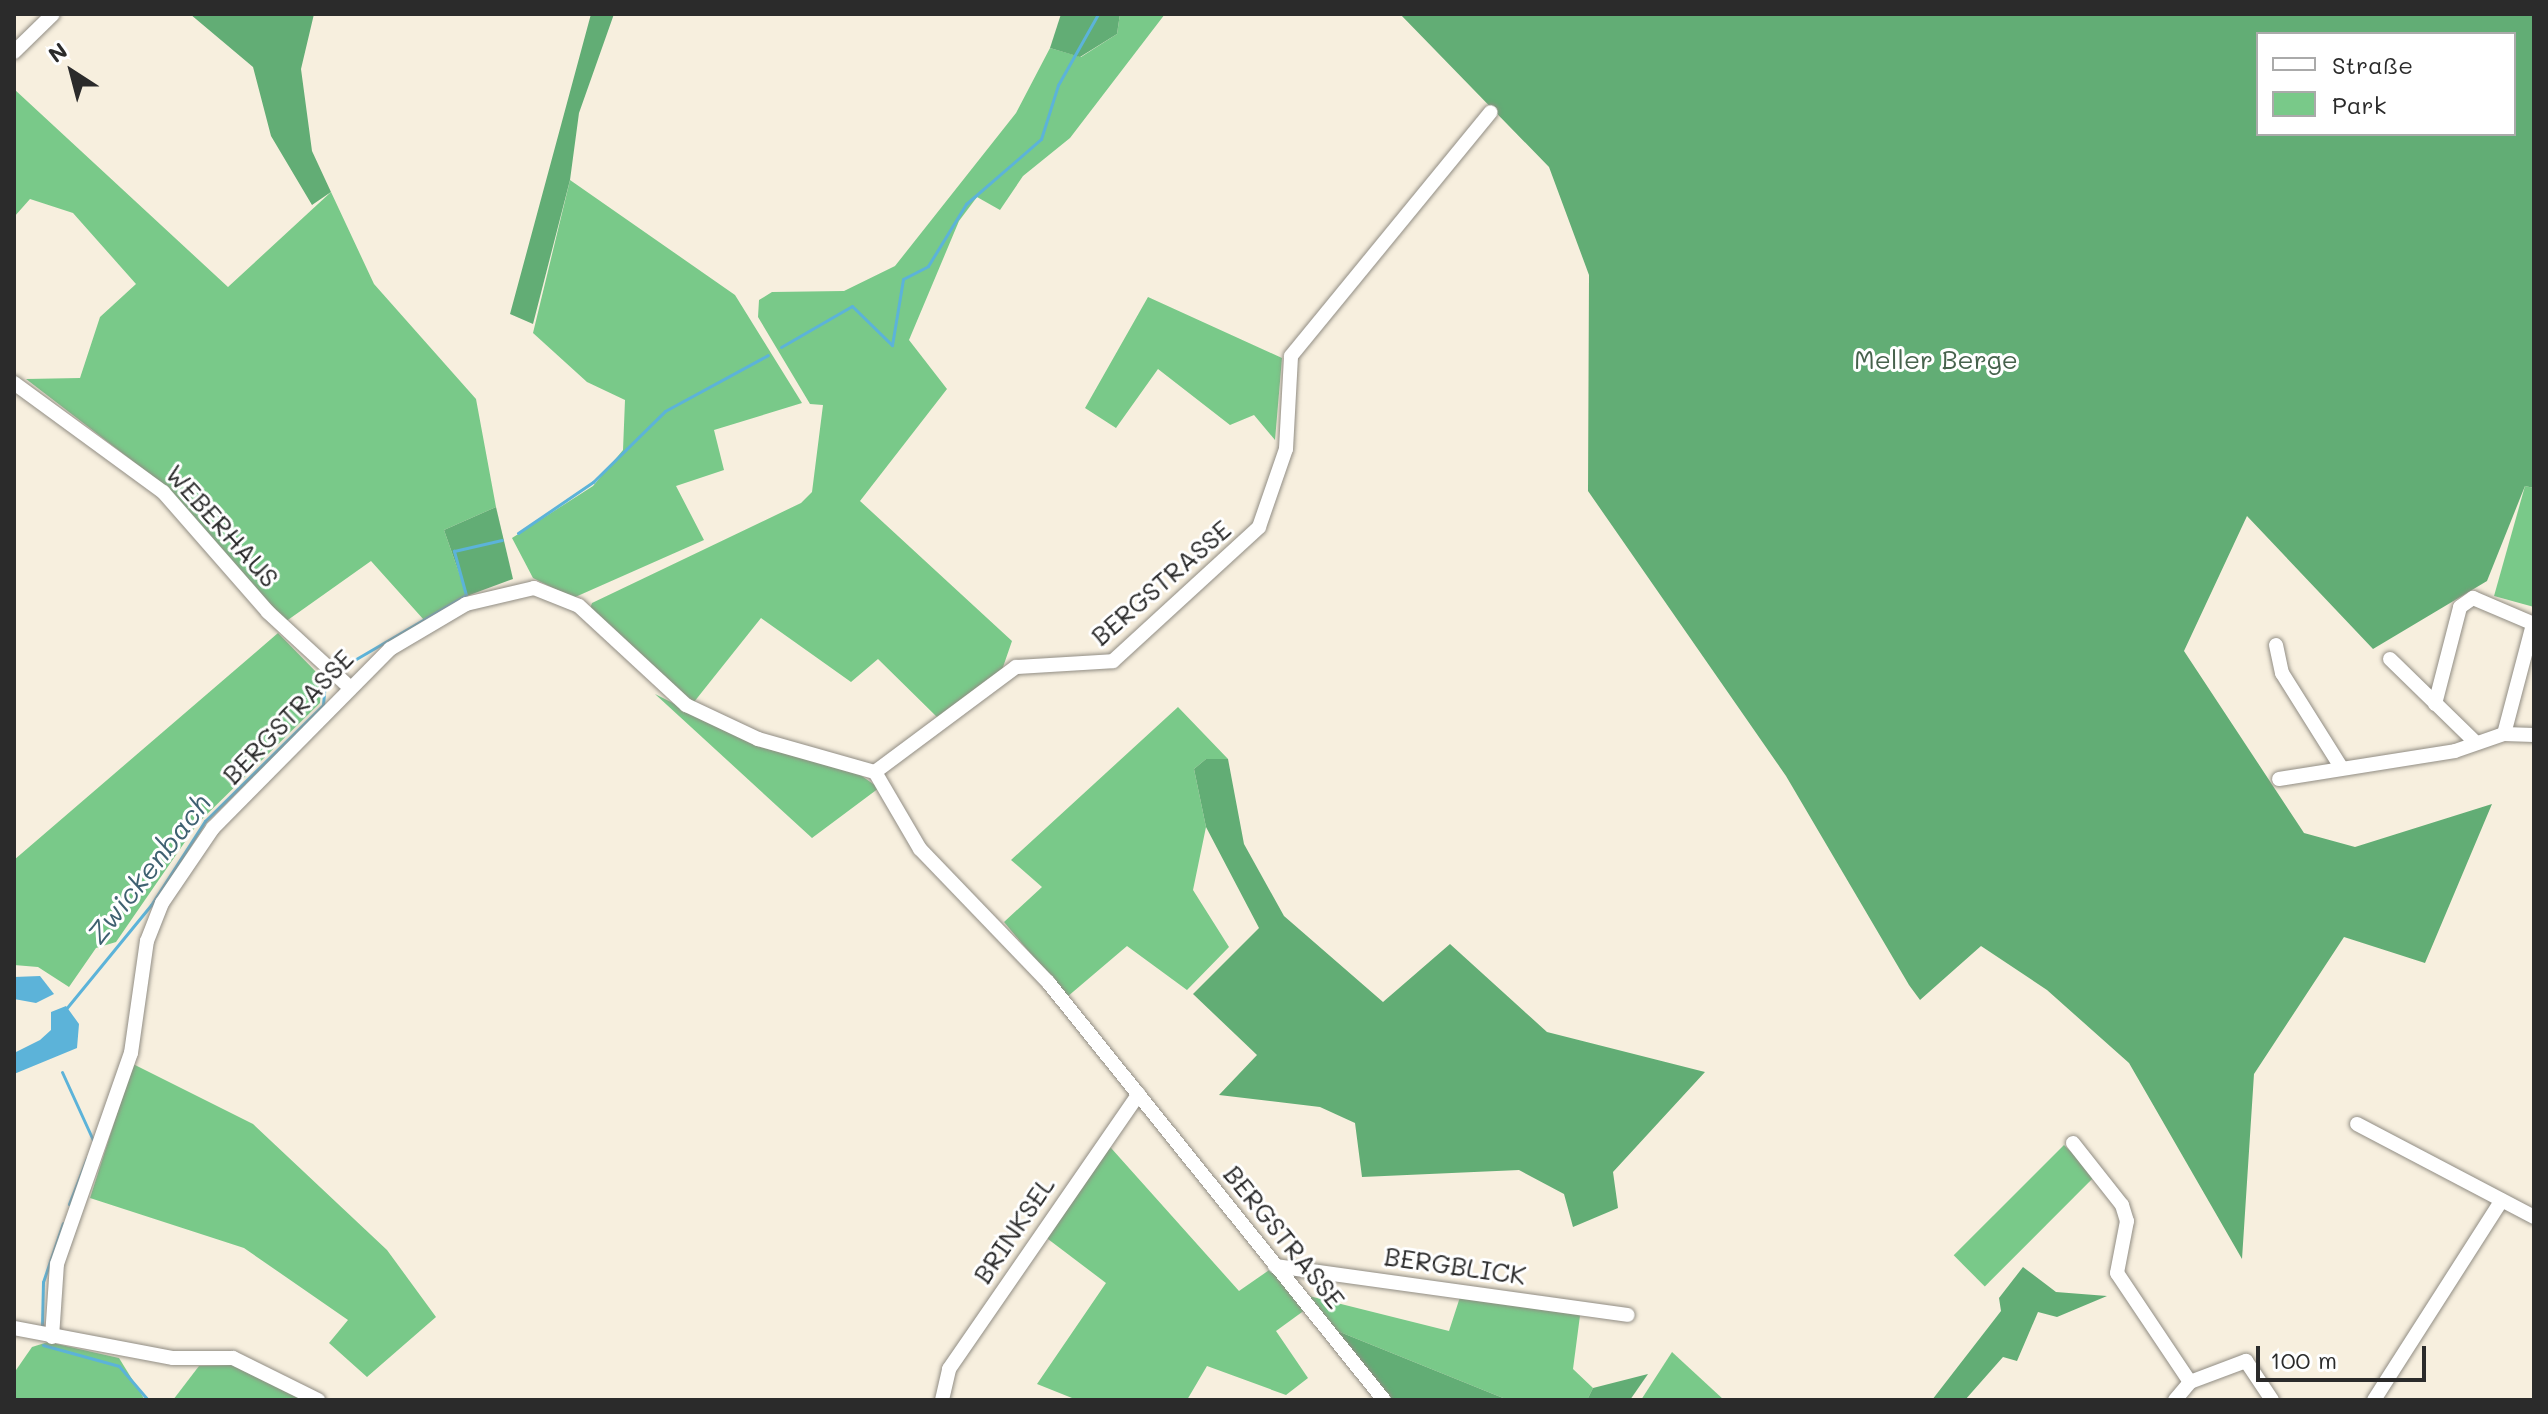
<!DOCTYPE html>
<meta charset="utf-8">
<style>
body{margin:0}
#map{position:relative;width:2548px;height:1414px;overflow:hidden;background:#f7efde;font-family:Mali,sans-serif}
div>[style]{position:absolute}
.green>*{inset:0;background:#79c989;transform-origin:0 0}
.forest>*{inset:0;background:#62ad75}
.water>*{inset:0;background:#5cb3d9}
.stream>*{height:3px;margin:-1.5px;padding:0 1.5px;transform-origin:1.5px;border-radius:1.5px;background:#5cb3d9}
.roads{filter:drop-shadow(0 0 2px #918d84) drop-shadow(0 0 2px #918d84)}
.minor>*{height:14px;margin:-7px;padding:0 7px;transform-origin:7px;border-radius:7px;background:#fff}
span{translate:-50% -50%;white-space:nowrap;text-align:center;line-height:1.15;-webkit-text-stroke:6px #fff;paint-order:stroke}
.park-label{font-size:26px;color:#46624c}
.street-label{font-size:26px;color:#2b2b2b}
.water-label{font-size:28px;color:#3f6171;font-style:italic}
.frame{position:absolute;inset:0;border:16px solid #2b2b2b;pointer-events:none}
.legend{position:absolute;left:2256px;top:32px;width:260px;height:104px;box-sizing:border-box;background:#fff;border:2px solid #aaa;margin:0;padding:10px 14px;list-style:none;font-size:24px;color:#2b2b2b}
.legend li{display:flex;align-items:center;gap:16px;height:40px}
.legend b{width:40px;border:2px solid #aaa}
.north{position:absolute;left:32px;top:32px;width:80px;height:80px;-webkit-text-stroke:6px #fff;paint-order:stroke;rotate:324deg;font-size:22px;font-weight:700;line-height:32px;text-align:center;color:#2b2b2b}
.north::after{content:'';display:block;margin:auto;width:28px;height:36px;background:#2b2b2b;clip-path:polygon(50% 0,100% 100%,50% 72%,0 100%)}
.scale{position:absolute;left:2256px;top:1346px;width:170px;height:36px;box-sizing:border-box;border:4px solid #2b2b2b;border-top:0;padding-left:10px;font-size:24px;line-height:28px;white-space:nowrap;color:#2b2b2b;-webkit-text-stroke:6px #fff;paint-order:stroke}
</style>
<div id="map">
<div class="green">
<div style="clip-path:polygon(1120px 14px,1165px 14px,1070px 138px,1023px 176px,1000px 210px,977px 197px,959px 221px,909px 340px,947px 389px,860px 501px,1012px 641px,1002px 670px,938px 718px,878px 659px,851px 682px,761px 618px,694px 702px,657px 677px,589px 611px,592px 603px,801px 503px,812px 492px,823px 405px,810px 404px,758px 317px,759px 300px,772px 292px,844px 291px,895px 266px,1016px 113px,1050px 48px,1081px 57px,1117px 34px)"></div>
<div style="clip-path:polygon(14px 89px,228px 287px,331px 192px,374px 284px,476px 399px,496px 507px,444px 530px,467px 596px,424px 620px,371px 561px,285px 622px,160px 482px,26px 379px,80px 378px,100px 317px,136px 284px,73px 213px,30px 199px,14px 217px)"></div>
<div style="clip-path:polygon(570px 180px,735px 295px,802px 403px,714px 430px,724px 470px,676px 486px,704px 540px,573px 598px,533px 578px,512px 538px,593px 486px,623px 450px,625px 400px,587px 382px,533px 333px)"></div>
<div style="clip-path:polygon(1148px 297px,1282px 358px,1275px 440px,1254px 415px,1230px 425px,1158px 369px,1116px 428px,1085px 408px)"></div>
<div style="clip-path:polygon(2525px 486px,2534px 488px,2534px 607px,2494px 596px)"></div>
<div style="clip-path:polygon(278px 633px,322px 678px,320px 703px,198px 823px,116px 942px,96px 948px,69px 987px,38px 967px,14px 965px,14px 860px)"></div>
<div style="clip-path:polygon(655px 694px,760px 747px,856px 772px,879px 788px,812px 838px)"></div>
<div style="clip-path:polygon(1178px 707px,1228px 759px,1206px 759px,1194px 769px,1206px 827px,1193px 890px,1229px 947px,1187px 990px,1127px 946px,1067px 997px,1004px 922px,1042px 887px,1011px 860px)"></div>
<div style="clip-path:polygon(133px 1064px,253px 1124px,387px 1250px,436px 1317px,367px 1377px,329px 1343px,348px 1320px,244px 1248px,90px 1198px)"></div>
<div style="clip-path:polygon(1103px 1139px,1239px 1291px,1275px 1266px,1297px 1293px,1449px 1331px,1461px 1294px,1581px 1308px,1573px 1369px,1593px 1388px,1587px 1400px,1508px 1400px,1330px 1328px,1309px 1307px,1276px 1331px,1308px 1378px,1286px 1395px,1207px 1366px,1187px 1400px,1077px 1400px,1037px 1384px,1106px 1283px,1040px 1233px)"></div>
<div style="left:2064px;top:1145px;width:44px;height:156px;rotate:45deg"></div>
<div style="clip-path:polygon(48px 1342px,119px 1358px,145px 1400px,14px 1400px,14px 1373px,32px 1347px)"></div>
<div style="clip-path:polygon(1672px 1352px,1724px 1400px,1641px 1400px)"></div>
<div style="clip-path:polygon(236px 1365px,304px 1400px,173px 1400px,199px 1366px)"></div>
</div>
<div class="forest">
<div style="clip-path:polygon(190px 14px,314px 14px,301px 69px,312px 151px,331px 192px,312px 205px,271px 136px,253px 67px)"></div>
<div style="clip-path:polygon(591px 14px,614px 14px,579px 113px,570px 180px,533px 324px,510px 314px)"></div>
<div style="clip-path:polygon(1061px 14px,1120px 14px,1117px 34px,1080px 57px,1050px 48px)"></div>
<div style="clip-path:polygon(evenodd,1400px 14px,2534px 14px,2534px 488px,2525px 486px,2487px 581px,2373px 649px,2247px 516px,2184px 651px,2304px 833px,2355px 847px,2492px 804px,2425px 963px,2344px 937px,2254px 1074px,2242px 1259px,2129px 1063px,2047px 990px,1981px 946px,1920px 1000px,1909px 985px,1786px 776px,1588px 491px,1589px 275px,1549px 167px,1400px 14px,2258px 34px,2514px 34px,2514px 134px,2258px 134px,2258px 34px)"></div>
<div style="clip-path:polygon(496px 507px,513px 579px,467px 596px,444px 530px)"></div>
<div style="clip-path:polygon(1206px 759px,1228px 759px,1244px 844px,1284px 916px,1383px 1002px,1450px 944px,1547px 1032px,1705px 1072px,1613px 1172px,1618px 1208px,1573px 1227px,1564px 1194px,1519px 1170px,1362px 1177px,1355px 1123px,1320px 1107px,1219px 1095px,1257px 1055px,1193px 994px,1259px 928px,1206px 827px,1194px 769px)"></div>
<div style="clip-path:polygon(2023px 1267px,2056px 1292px,2107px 1296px,2057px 1317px,2038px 1312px,2017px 1361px,2003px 1357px,1965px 1400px,1932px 1400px,2001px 1311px,1999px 1298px)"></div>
<div style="clip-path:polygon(1330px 1328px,1508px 1400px,1392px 1400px)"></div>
<div style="clip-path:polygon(1648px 1374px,1630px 1400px,1587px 1400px,1593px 1388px)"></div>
</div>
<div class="water">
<div style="clip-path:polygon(40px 976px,54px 994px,36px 1003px,14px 999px,14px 977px)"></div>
<div style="clip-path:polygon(66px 1006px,79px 1024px,77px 1048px,14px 1074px,14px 1053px,40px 1040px,51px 1030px,51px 1012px)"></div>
</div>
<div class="stream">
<div style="left:781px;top:347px;width:82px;rotate:-30deg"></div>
<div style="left:852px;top:306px;width:56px;rotate:44.3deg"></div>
<div style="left:892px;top:345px;width:67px;rotate:-80.5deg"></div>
<div style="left:903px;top:279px;width:28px;rotate:-27deg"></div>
<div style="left:928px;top:266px;width:73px;rotate:-58.5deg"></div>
<div style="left:966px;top:204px;width:99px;rotate:-40.9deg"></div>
<div style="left:1041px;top:139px;width:57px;rotate:-72.5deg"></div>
<div style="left:1058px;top:85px;width:81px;rotate:-60.6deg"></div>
<div style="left:518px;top:533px;width:91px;rotate:-34.2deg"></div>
<div style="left:593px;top:482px;width:101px;rotate:-44.6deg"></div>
<div style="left:665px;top:411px;width:117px;rotate:-28.5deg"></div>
<div style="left:344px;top:666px;width:141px;rotate:-30.2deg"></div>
<div style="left:466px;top:595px;width:46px;rotate:-105.3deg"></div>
<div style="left:454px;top:551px;width:49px;rotate:-12.9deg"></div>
<div style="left:65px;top:1010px;width:136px;rotate:-50.7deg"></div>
<div style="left:151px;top:905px;width:100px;rotate:-57.3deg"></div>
<div style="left:205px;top:821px;width:165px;rotate:-44.5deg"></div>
<div style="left:323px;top:705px;width:22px;rotate:-85deg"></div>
<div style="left:62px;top:1072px;width:75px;rotate:65.5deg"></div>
<div style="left:69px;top:1204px;width:49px;rotate:-68.6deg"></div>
<div style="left:42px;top:1326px;width:44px;rotate:-88.7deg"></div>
<div style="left:43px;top:1282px;width:62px;rotate:-71.3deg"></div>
<div style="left:43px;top:1345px;width:79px;rotate:15.4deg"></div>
<div style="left:119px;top:1366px;width:45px;rotate:49.5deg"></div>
</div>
<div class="roads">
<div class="minor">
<div style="left:14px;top:52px;width:54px;rotate:-44.3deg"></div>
<div style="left:14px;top:383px;width:185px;rotate:36.2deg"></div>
<div style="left:163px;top:492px;width:159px;rotate:48.8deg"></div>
<div style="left:268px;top:612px;width:108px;rotate:42.7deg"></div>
<div style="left:2276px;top:645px;width:29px;rotate:78deg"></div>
<div style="left:2282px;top:673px;width:111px;rotate:57.9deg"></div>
<div style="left:2390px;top:659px;width:119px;rotate:44.3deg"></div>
<div style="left:2435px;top:704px;width:100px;rotate:-75.5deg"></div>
<div style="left:2460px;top:607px;width:16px;rotate:-35deg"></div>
<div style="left:2473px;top:598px;width:66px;rotate:23.1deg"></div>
<div style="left:2504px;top:734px;width:114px;rotate:-75.2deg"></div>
<div style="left:875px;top:772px;width:176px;rotate:-36.7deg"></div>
<div style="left:1016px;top:667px;width:97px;rotate:-3.5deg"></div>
<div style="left:1113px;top:661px;width:198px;rotate:-42.5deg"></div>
<div style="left:1259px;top:527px;width:83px;rotate:-70.9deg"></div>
<div style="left:1286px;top:449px;width:93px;rotate:-86.9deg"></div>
<div style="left:1291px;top:356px;width:315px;rotate:-50.7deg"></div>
<div style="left:2279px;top:779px;width:178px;rotate:-9deg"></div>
<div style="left:2455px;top:751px;width:52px;rotate:-19.1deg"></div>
<div style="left:2504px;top:734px;width:30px;rotate:2deg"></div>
<div style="left:2357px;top:1124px;width:200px;rotate:27.7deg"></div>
<div style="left:2073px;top:1143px;width:79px;rotate:51.7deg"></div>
<div style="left:2122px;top:1205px;width:17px;rotate:73deg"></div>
<div style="left:2127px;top:1221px;width:53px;rotate:100.9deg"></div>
<div style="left:2117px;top:1273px;width:131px;rotate:56.2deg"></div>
<div style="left:2190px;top:1382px;width:60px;rotate:-20.6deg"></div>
<div style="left:2246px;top:1361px;width:47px;rotate:56.3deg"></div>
<div style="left:1275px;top:1266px;width:356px;rotate:7.9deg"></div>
<div style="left:14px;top:1328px;width:162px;rotate:10.7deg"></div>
<div style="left:173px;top:1358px;width:60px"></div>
<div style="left:233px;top:1358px;width:95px;rotate:26.3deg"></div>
<div style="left:52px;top:1337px;width:73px;rotate:-86.1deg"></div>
<div style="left:57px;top:1264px;width:224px;rotate:-70.7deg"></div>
<div style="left:131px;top:1053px;width:113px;rotate:-81.9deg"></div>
<div style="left:147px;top:941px;width:41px;rotate:-68.5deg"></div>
<div style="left:162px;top:903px;width:91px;rotate:-55.8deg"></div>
<div style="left:213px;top:828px;width:252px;rotate:-45.3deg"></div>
<div style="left:390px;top:649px;width:88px;rotate:-30.6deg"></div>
<div style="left:466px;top:604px;width:70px;rotate:-13.2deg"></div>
<div style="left:534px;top:588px;width:48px;rotate:21.8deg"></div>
<div style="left:579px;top:606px;width:146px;rotate:42.8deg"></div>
<div style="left:686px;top:705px;width:80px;rotate:25.3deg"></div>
<div style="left:758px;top:739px;width:122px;rotate:15.8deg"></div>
<div style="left:875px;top:772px;width:89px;rotate:59.7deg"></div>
<div style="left:920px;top:849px;width:185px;rotate:46.1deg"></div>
<div style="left:1048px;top:982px;width:536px;rotate:51.21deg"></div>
<div style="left:942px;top:1400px;width:32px;rotate:-77deg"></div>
<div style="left:949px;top:1369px;width:334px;rotate:-55.4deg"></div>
<div style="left:2175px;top:1400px;width:23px;rotate:-50deg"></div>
<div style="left:2374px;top:1400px;width:237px;rotate:-57.4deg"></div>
</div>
</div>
<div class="park-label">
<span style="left:1936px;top:360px">Meller Berge</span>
</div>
<div class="street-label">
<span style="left:222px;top:526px;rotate:48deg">WEBERHAUS</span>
<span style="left:1161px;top:583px;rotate:-41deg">BERGSTRASSE</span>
<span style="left:288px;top:717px;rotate:-46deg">BERGSTRASSE</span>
<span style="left:1014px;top:1230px;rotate:-56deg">BRINKSEL</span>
<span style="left:1284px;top:1237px;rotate:51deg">BERGSTRASSE</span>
<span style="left:1455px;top:1266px;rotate:8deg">BERGBLICK</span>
</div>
<div class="water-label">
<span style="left:148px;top:868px;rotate:-52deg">Zwickenbach</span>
</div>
<div class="frame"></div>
<ul class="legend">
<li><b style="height:10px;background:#fff"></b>Straße</li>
<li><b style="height:22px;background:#79c989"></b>Park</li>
</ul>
<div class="north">N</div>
<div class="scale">100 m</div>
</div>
